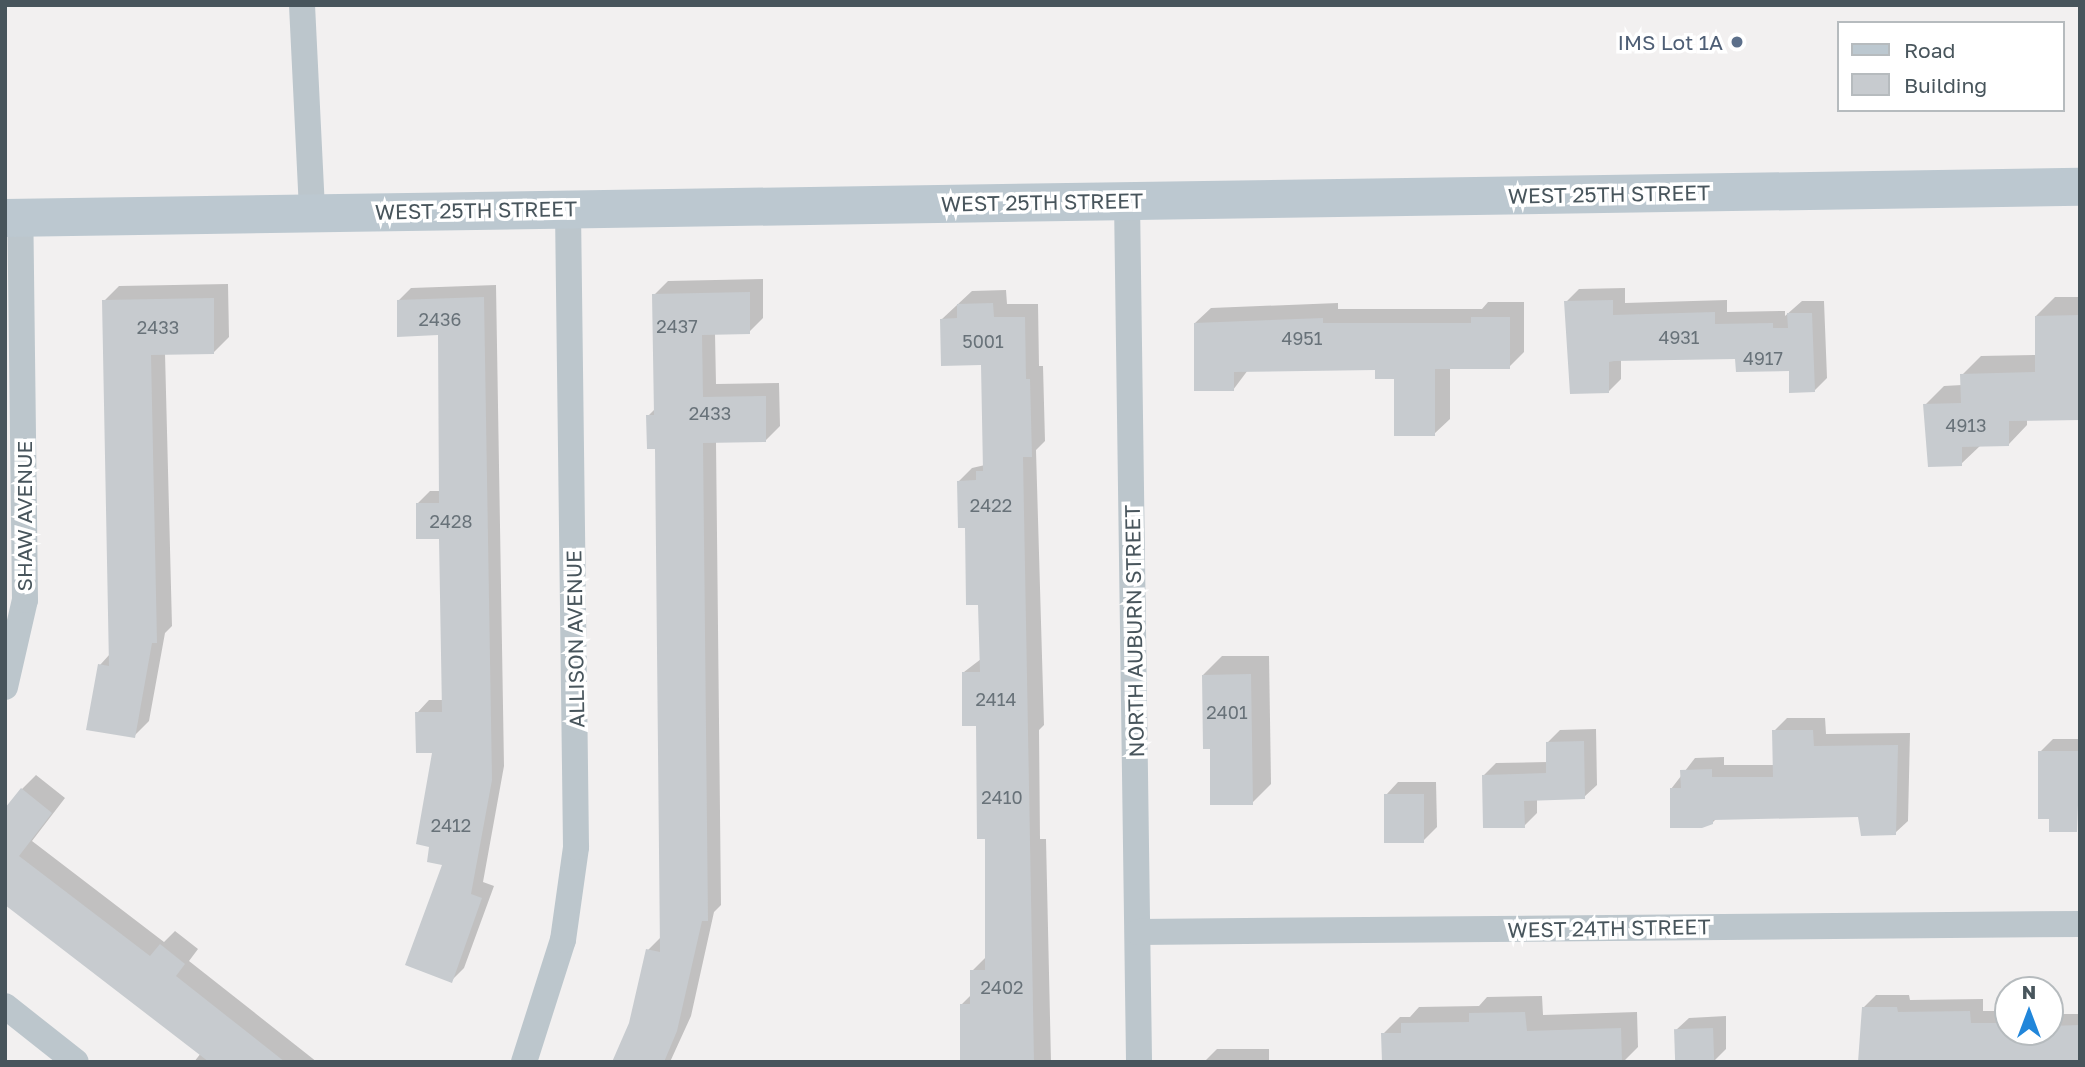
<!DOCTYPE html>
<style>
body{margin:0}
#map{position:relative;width:2085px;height:1067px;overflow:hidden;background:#f2f0f0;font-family:"Golos Text",sans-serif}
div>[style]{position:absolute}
.shadow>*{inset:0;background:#0003}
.building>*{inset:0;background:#c7cbcf;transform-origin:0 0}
.minor>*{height:26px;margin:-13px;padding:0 13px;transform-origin:13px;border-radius:13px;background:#bcc6cc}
.secondary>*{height:38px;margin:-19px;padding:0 19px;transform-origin:19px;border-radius:19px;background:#bcc8d0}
.dots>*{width:19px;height:19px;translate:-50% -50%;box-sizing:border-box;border:4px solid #fff;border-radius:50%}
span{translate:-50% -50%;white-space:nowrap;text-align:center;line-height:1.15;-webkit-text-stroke:7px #fff;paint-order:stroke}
.number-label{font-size:18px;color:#687279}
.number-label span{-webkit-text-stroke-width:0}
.service-label{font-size:21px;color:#4e5e75}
.right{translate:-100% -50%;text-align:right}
.street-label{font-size:21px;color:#48555c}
.frame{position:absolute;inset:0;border:7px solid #48555c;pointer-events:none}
.legend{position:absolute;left:1837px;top:21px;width:228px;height:91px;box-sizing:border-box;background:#fff;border:2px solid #b6bbbe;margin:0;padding:9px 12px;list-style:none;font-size:21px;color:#48555c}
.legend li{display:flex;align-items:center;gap:14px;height:35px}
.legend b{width:35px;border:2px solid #b6bbbe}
.north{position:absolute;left:1994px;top:976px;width:70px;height:70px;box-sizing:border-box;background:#fff;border:2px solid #b6bbbe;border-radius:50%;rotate:0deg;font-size:19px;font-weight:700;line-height:28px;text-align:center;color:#48555c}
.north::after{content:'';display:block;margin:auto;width:24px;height:32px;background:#2186da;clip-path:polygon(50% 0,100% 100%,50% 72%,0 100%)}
</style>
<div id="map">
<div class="shadow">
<div style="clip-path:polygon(763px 279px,763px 318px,749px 332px,715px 333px,716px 384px,779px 383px,780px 426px,766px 440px,716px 441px,721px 905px,714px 912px,691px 1016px,670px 1062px,614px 1062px,631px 1023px,648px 950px,662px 936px,657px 447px,648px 416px,656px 408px,654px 295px,668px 281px)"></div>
<div style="clip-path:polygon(228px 284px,229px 337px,214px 352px,165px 353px,172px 626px,165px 633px,149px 721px,134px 736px,100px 665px,110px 654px,104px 301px,119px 286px)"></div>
<div style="clip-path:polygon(496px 285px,504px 766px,483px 882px,494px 886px,464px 968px,451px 981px,434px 751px,417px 713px,429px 700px,443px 700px,441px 538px,417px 504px,430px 491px,440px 491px,440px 333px,398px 301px,411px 288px)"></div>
<div style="clip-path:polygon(1625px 288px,1625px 303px,1727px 300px,1727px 312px,1785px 311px,1785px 316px,1802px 301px,1824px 301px,1827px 378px,1814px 391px,1790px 369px,1737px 357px,1621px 360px,1621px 379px,1609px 391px,1566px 302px,1579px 289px)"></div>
<div style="clip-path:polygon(1006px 290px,1007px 304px,1038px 304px,1039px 366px,1043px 366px,1045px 441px,1036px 450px,1044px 725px,1039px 730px,1040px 839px,1046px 839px,1051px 1062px,963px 1062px,962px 1004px,972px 994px,972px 971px,986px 957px,987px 837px,978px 724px,964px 672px,981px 659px,980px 603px,959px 481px,972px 468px,985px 465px,983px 364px,942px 319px,972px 291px)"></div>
<div style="clip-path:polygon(2055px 297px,2080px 297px,2080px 418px,2027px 419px,2027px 425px,2009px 444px,1981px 445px,1961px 464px,1925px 405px,1944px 386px,1962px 385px,1962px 375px,1981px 356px,2037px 355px,2036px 316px)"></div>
<div style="clip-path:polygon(1488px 302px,1524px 302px,1524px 352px,1509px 367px,1450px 367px,1450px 419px,1434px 434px,1396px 378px,1376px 368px,1248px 370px,1233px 390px,1195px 323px,1211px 308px,1338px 303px,1338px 309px,1482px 309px)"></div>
<div style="clip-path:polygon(1222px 656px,1269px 656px,1271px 784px,1252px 803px,1211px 747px,1203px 675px)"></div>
<div style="clip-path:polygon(1787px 718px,1825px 718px,1826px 734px,1910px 733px,1908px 821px,1895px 833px,1859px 816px,1717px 818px,1712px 823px,1671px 789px,1695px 758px,1724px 757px,1724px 765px,1775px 765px,1774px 731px)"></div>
<div style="clip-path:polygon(1596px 729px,1597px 785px,1584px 797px,1537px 799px,1537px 813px,1524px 826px,1483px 776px,1496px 763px,1548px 762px,1548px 742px,1560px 730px)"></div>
<div style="clip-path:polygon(2053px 739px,2080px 739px,2076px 830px,2040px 752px)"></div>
<div style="clip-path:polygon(36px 775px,65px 798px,32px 841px,164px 942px,175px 931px,198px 949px,189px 961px,317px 1062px,194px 1062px,201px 1053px,5px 903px,22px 789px)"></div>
<div style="clip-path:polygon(1398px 782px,1436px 782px,1437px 827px,1424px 840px,1386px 795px)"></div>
<div style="clip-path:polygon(1876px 995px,1909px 995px,1910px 1000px,1983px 999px,1983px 1011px,2008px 1011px,2008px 1032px,2050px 1032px,2050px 1014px,2080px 1014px,2080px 1062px,1863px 1008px)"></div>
<div style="clip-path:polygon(1542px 996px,1543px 1015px,1637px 1012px,1638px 1047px,1623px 1062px,1384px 1062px,1383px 1034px,1400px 1017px,1410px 1017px,1419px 1007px,1479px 1006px,1487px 997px)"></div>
<div style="clip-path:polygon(1726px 1016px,1726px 1049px,1714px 1061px,1676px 1030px,1689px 1018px)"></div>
<div style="clip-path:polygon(1217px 1049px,1269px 1049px,1269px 1062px,1204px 1062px)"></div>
</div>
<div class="building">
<div style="clip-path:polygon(750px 292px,750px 334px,702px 335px,703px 397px,766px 396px,766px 442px,703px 443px,708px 921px,702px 921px,677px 1031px,664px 1062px,612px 1062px,629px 1023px,646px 949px,660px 952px,655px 449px,647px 449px,646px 415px,654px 415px,652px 294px)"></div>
<div style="clip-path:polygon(484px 297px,492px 780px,471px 894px,482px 898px,452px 983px,405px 965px,442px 865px,427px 862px,429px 847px,416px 844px,432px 753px,416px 753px,415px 712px,442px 712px,439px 539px,416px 539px,416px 503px,439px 503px,438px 335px,397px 337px,397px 300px)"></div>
<div style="clip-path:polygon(214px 298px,214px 354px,151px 355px,157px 643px,152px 643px,135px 738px,86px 730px,98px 664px,109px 666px,102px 300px)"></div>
<div style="clip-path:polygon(1613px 300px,1613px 315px,1715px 312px,1715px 324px,1773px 323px,1773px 328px,1788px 328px,1787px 313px,1812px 313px,1815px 392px,1789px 393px,1789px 371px,1736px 372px,1735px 359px,1614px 361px,1609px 362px,1609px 393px,1570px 394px,1564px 301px)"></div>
<div style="clip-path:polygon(993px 303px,994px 317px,1025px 317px,1026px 379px,1030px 379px,1032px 457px,1023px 457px,1034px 1062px,960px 1062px,960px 1004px,970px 1004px,970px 970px,985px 970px,985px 839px,977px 839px,976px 726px,962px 726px,962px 672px,980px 672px,978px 605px,966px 605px,965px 528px,958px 528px,957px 481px,976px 480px,976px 471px,983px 471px,981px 365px,941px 366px,940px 319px,957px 318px,957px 304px)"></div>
<div style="clip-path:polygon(2080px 315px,2080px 420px,2009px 421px,2009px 446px,1962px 447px,1962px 466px,1928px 467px,1923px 404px,1961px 403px,1960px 374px,2035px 372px,2035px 316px)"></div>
<div style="clip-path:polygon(1471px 317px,1510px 317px,1510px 369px,1435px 369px,1435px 436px,1394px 436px,1394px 379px,1375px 379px,1375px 370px,1234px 372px,1234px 391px,1194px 391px,1194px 323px,1323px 318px,1323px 323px,1471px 323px)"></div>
<div style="clip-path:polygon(1251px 674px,1253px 805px,1210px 805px,1210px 749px,1203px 749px,1202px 675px)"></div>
<div style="clip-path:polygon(1772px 730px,1813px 730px,1814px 746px,1898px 745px,1896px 835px,1861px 836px,1858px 817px,1713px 820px,1713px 824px,1702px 828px,1670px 828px,1670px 788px,1681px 788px,1680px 770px,1712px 769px,1712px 777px,1773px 777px)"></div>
<div style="clip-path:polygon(1584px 741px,1585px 799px,1524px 801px,1525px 828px,1483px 828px,1482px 775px,1546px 773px,1546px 742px)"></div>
<div style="clip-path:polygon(2038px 751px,2080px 751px,2077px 832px,2049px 832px,2049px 819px,2038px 819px)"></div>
<div style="clip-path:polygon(21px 788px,52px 813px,19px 856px,150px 956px,160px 944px,185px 964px,176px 976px,285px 1062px,209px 1062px,5px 905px,5px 808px)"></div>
<div style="left:1384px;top:794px;width:40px;height:49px"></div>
<div style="clip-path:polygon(1862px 1007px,1897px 1007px,1898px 1012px,1970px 1011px,1971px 1023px,2004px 1023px,2008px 1032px,2050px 1032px,2050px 1026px,2080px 1025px,2080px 1062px,1858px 1062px)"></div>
<div style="clip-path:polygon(1525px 1012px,1527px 1031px,1621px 1028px,1622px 1062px,1382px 1062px,1381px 1033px,1401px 1033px,1401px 1023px,1469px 1022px,1469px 1013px)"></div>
<div style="left:1713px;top:1028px;width:34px;height:39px;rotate:88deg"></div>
</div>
<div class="minor">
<div style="left:302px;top:5px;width:208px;rotate:87.2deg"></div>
<div style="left:1127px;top:201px;width:861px;rotate:89.2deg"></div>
<div style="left:5px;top:687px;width:89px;rotate:-77.1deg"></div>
<div style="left:25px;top:600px;width:382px;rotate:-90.7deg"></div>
<div style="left:1138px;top:932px;width:942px;rotate:-0.49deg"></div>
<div style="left:5px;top:1006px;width:90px;rotate:38.3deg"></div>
<div style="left:524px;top:1062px;width:128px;rotate:-72.3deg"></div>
<div style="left:563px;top:940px;width:94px;rotate:-82deg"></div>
<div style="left:576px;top:847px;width:639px;rotate:-90.72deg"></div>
</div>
<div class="secondary">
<div style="left:5px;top:218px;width:2075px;rotate:-0.86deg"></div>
</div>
<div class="dots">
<div style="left:1737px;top:42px;background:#5c6f8a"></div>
</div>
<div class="number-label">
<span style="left:440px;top:319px">2436</span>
<span style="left:677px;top:326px">2437</span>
<span style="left:158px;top:327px">2433</span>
<span style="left:1679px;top:337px">4931</span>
<span style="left:1302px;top:338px">4951</span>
<span style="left:983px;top:341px">5001</span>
<span style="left:1763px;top:358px">4917</span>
<span style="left:710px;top:413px">2433</span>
<span style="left:1966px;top:425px">4913</span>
<span style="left:991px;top:505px">2422</span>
<span style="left:451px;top:521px">2428</span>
<span style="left:996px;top:699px">2414</span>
<span style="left:1227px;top:712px">2401</span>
<span style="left:1002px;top:797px">2410</span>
<span style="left:451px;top:825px">2412</span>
<span style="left:1002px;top:987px">2402</span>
</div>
<div class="service-label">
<span class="right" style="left:1723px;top:42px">IMS Lot 1A</span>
</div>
<div class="street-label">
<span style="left:1609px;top:194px;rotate:-1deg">WEST 25TH STREET</span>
<span style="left:1042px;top:202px;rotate:-1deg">WEST 25TH STREET</span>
<span style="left:476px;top:210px;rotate:-1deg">WEST 25TH STREET</span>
<span style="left:24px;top:516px;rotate:-90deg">SHAW AVENUE</span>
<span style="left:1134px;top:631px;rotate:-91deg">NORTH AUBURN STREET</span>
<span style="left:575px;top:639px;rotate:-91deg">ALLISON AVENUE</span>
<span style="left:1609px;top:928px;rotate:-1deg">WEST 24TH STREET</span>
</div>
<div class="frame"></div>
<ul class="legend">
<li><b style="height:9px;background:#bcc8d0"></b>Road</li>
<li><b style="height:19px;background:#c7cbcf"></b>Building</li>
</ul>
<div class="north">N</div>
</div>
